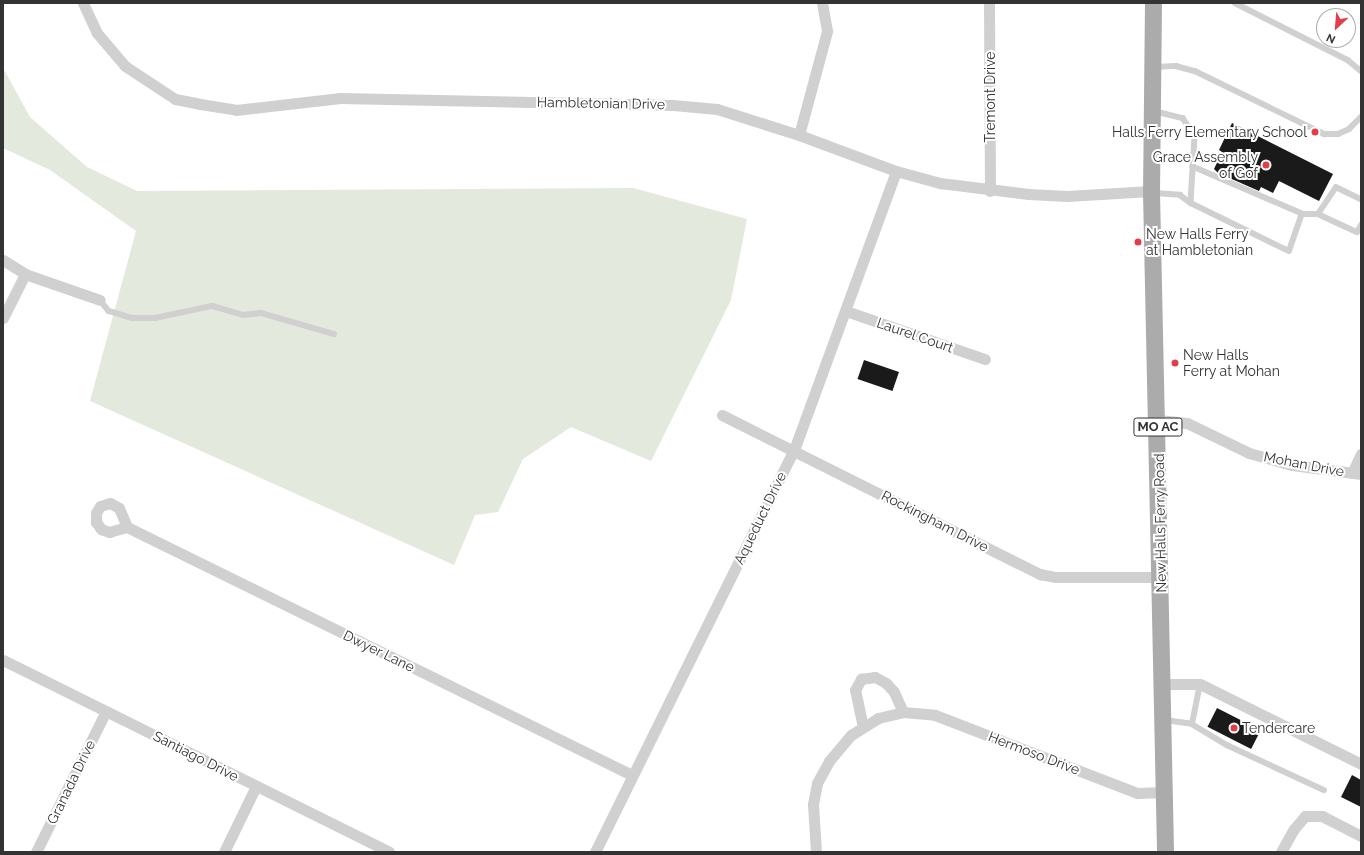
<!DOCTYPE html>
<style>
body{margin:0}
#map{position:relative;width:1364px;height:855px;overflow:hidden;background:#fff;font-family:Raleway,sans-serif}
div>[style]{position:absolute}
.green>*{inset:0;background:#e3e9dc}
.building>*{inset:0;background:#1a1a1a;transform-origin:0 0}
.service>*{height:5.5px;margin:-2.75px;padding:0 2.75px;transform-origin:2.75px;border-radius:2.75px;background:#d0d0d0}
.minor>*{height:11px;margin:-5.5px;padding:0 5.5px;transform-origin:5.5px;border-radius:5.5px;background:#d0d0d0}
.primary>*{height:17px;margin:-8.5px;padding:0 8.5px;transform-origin:8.5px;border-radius:8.5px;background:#ababab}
.dots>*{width:11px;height:11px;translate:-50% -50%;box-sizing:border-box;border:2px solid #fff;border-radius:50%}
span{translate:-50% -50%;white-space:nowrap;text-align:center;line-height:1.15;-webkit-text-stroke:4px #fff;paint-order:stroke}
.shield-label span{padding:1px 3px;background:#fff;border:1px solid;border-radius:3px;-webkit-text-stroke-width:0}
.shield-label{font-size:13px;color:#333;font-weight:700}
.street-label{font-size:14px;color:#333}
.poi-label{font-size:14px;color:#333}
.right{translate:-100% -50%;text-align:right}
.left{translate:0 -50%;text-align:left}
.frame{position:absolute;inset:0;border:4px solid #333;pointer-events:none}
.north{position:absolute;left:1316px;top:8px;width:40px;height:40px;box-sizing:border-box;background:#fff;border:1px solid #adadad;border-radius:50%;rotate:206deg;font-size:11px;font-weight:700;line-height:16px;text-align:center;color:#333}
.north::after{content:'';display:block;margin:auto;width:14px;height:18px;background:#e13d4b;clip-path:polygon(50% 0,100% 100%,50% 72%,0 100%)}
</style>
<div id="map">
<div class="green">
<div style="clip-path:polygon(3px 68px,30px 117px,87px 167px,137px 191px,633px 188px,747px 219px,731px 300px,651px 461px,571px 427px,523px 459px,498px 512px,475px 515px,454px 565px,90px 401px,136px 231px,50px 170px,3px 148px)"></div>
</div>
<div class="building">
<div style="clip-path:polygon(1232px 123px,1333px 174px,1319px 201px,1279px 181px,1273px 193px,1261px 187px,1259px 191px,1218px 173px,1214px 169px,1222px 152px,1219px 150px)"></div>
<div style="left:864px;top:360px;width:37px;height:20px;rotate:19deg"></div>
<div style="left:1217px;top:708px;width:49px;height:21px;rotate:27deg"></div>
<div style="clip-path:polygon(1352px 775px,1361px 780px,1361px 807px,1341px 797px)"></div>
</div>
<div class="service">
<div style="left:1235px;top:3px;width:127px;rotate:26.8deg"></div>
<div style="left:1348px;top:60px;width:17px;rotate:40deg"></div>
<div style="left:1155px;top:67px;width:21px;rotate:-3deg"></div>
<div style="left:1176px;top:66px;width:20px;rotate:15deg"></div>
<div style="left:1195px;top:71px;width:144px;rotate:26deg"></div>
<div style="left:1324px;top:134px;width:14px"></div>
<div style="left:1338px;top:134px;width:12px;rotate:-24deg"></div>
<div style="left:1349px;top:129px;width:17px;rotate:-45deg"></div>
<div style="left:1154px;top:111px;width:30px;rotate:14deg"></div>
<div style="left:1183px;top:118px;width:22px;rotate:58deg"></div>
<div style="left:1195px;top:137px;width:66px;rotate:93.5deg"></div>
<div style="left:1154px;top:193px;width:26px;rotate:4deg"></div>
<div style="left:1180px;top:195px;width:14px;rotate:36deg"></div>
<div style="left:1191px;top:203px;width:109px;rotate:26.1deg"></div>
<div style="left:1289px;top:251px;width:39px;rotate:-71deg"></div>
<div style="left:1302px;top:214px;width:119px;rotate:-156.7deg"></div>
<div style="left:1302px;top:214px;width:16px"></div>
<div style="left:1318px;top:214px;width:43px;rotate:24.8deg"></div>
<div style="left:1357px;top:232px;width:8px;rotate:-60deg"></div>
<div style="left:1318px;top:214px;width:32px;rotate:-56deg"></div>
<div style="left:1336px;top:187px;width:28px;rotate:26deg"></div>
<div style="left:100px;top:300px;width:14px;rotate:51deg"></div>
<div style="left:109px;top:311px;width:24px;rotate:17deg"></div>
<div style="left:132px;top:318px;width:23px"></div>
<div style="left:155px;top:318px;width:58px;rotate:-11.9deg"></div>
<div style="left:212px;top:306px;width:32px;rotate:16deg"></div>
<div style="left:243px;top:315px;width:18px;rotate:-6deg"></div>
<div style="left:261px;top:313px;width:76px;rotate:16deg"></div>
<div style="left:1165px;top:720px;width:27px;rotate:8deg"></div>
<div style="left:1192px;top:724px;width:41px;rotate:-78.7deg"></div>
<div style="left:1192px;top:724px;width:41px;rotate:31deg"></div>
<div style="left:1227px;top:745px;width:107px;rotate:24.9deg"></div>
</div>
<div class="minor">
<div style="left:83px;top:3px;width:33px;rotate:65deg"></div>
<div style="left:97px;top:33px;width:43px;rotate:49.7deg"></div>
<div style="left:125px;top:66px;width:60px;rotate:33.4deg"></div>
<div style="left:175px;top:99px;width:25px;rotate:11deg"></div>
<div style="left:200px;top:104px;width:36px;rotate:9deg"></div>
<div style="left:236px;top:110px;width:105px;rotate:-6.6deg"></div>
<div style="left:340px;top:98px;width:333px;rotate:1.2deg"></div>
<div style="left:673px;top:105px;width:44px;rotate:5.2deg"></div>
<div style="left:717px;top:109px;width:86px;rotate:17.6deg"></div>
<div style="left:799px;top:135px;width:103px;rotate:20.4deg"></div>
<div style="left:896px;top:171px;width:46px;rotate:15.3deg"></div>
<div style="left:940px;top:183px;width:89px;rotate:7.1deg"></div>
<div style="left:1028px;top:194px;width:39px;rotate:3deg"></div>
<div style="left:1067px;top:196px;width:84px;rotate:-3.4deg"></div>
<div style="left:989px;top:3px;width:188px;rotate:89.7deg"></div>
<div style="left:799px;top:135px;width:108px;rotate:-74.9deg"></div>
<div style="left:827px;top:31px;width:28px;rotate:-100deg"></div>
<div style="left:3px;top:260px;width:26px;rotate:32deg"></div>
<div style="left:25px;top:274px;width:79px;rotate:19.1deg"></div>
<div style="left:846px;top:311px;width:147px;rotate:19.1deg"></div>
<div style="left:3px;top:318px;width:49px;rotate:-63.4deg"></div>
<div style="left:722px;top:415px;width:356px;rotate:26.6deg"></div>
<div style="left:1040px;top:574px;width:16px;rotate:11deg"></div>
<div style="left:1056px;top:577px;width:105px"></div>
<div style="left:1158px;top:420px;width:29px;rotate:6deg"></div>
<div style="left:1187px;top:423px;width:69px;rotate:25.8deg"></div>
<div style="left:1249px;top:453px;width:45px;rotate:15.6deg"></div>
<div style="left:1292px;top:465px;width:70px;rotate:7.4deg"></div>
<div style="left:1352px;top:473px;width:21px;rotate:-65deg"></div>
<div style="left:127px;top:527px;width:21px;rotate:-113deg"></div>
<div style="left:119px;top:508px;width:10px;rotate:-151deg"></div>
<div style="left:110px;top:503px;width:10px;rotate:163deg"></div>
<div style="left:100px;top:506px;width:8px;rotate:120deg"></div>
<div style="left:96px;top:513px;width:9px;rotate:90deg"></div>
<div style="left:96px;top:522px;width:9px;rotate:54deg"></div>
<div style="left:101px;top:529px;width:9px;rotate:21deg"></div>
<div style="left:109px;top:532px;width:19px;rotate:-16deg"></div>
<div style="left:127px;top:527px;width:563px;rotate:26.16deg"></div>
<div style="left:3px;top:660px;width:431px;rotate:26.4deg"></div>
<div style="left:1163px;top:684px;width:37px"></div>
<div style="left:1200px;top:684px;width:180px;rotate:26.4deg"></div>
<div style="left:863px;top:727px;width:38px;rotate:-102deg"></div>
<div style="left:855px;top:690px;width:13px;rotate:-61deg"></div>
<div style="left:861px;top:679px;width:14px;rotate:-8deg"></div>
<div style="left:875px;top:677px;width:13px;rotate:29deg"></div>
<div style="left:886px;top:683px;width:12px;rotate:48deg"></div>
<div style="left:894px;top:692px;width:22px;rotate:66deg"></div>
<div style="left:36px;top:852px;width:157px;rotate:-63.6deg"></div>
<div style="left:224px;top:852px;width:73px;rotate:-64.1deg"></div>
<div style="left:595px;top:852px;width:449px;rotate:-63.7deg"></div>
<div style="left:794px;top:450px;width:297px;rotate:-69.9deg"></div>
<div style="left:816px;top:852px;width:48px;rotate:-93.6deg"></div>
<div style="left:813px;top:804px;width:21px;rotate:-79deg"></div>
<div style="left:817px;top:783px;width:25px;rotate:-61deg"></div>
<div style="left:829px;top:761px;width:34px;rotate:-50deg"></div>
<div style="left:851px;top:735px;width:32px;rotate:-32deg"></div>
<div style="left:878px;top:718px;width:26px;rotate:-13deg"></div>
<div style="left:903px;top:712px;width:32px;rotate:5deg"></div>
<div style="left:935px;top:715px;width:217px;rotate:21.1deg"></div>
<div style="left:1137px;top:793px;width:27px;rotate:-2deg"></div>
<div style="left:1281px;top:852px;width:26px;rotate:-61deg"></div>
<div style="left:1294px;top:829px;width:17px;rotate:-50deg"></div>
<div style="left:1305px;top:816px;width:17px"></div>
<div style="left:1322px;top:816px;width:44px;rotate:27.1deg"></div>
</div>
<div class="primary">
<div style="left:1153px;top:3px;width:189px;rotate:90.6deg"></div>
<div style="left:1151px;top:192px;width:660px;rotate:88.78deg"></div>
</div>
<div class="dots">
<div style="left:1315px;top:132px;background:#e13d4b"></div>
<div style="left:1266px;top:165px;background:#e13d4b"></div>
<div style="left:1138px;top:242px;background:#e13d4b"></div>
<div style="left:1175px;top:363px;background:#e13d4b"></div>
<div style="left:1234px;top:728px;background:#e13d4b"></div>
</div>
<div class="shield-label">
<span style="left:1158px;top:427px">MO AC</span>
</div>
<div class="street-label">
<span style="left:990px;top:97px;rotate:-90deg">Tremont Drive</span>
<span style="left:601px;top:103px;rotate:1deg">Hambletonian Drive</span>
<span style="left:915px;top:335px;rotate:19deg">Laurel Court</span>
<span style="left:1304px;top:464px;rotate:11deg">Mohan Drive</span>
<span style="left:760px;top:518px;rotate:-64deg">Aqueduct Drive</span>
<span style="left:935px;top:521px;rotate:27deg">Rockingham Drive</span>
<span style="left:1160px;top:523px;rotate:-91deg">New Halls Ferry Road</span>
<span style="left:379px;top:651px;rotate:26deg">Dwyer Lane</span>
<span style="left:1034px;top:753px;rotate:21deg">Hermoso Drive</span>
<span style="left:196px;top:756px;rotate:27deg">Santiago Drive</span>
<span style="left:71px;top:782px;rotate:-64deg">Granada Drive</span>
</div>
<div class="poi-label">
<span class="right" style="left:1307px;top:132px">Halls Ferry Elementary School</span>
<span class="right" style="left:1258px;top:165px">Grace Assembly<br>of Gof</span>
<span class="left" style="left:1146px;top:242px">New Halls Ferry<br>at Hambletonian</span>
<span class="left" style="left:1183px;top:363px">New Halls<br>Ferry at Mohan</span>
<span class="left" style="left:1242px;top:728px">Tendercare</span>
</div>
<div class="frame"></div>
<div class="north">N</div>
</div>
